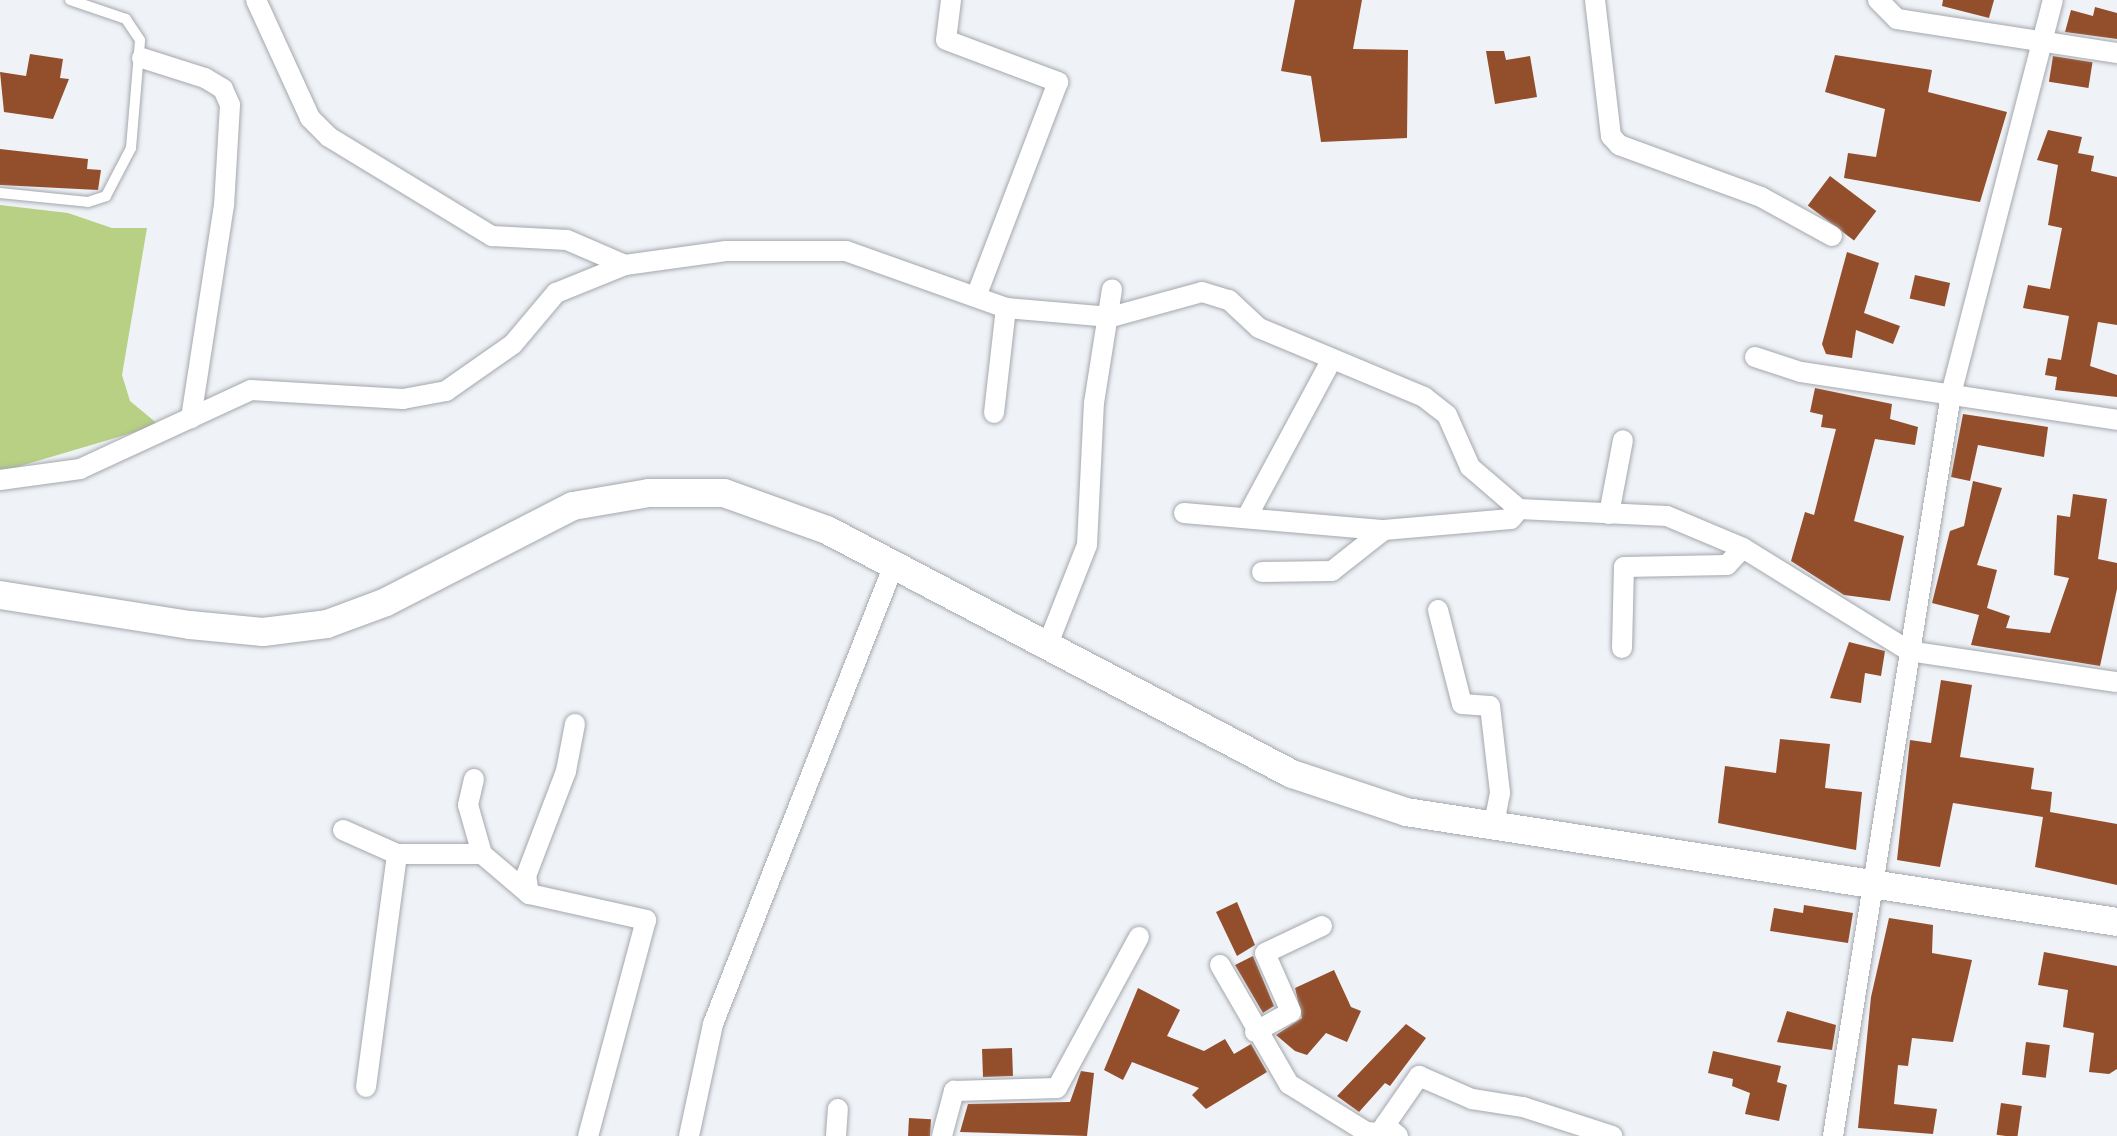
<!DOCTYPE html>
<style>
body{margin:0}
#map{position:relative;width:2117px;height:1136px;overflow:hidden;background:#eff3f8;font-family:Arial,sans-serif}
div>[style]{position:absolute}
.forest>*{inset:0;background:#b7d084}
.building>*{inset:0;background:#934e2b;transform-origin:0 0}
.roads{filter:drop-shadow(0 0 2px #a4a7ac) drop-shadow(0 0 2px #a4a7ac)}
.lane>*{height:10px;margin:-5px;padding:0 5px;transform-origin:5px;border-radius:5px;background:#fff}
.street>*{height:20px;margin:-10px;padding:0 10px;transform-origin:10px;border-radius:10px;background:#fff}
.secondary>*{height:28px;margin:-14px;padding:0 14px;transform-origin:14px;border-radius:14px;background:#fff}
span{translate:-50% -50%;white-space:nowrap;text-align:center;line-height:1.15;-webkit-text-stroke:8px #fff;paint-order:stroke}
</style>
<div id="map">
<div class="forest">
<div style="clip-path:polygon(0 205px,68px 213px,112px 228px,147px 228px,122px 375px,130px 401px,159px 425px,0 472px)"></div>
</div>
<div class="building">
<div style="clip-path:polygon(1295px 0,1362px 0,1353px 49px,1408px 50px,1407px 138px,1321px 142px,1311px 76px,1281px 71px)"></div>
<div style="clip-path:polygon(1943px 0,1994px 0,1989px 18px,1942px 6px)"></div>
<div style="clip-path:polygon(2095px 7px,2117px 13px,2117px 39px,2065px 32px,2071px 10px,2093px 16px)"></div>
<div style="clip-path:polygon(1486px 51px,1504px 51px,1506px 60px,1530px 56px,1537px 97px,1495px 104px)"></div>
<div style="clip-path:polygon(30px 54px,63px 59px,60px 78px,69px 79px,53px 119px,4px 112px,0 72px,26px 76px)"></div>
<div style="clip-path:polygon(1835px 55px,1932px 70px,1928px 92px,2007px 112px,1980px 202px,1844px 178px,1848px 153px,1876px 157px,1885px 109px,1825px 92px)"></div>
<div style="left:2053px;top:56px;width:40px;height:26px;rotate:9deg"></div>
<div style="clip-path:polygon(2048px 130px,2082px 137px,2078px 153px,2094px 156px,2091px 171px,2117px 177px,2117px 325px,2098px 322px,2090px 366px,2117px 375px,2117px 397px,2055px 390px,2057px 377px,2045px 375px,2048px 358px,2061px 360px,2069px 316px,2023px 308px,2028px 285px,2050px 289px,2062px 228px,2048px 225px,2058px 165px,2037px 160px)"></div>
<div style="clip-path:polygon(0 149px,88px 159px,87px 169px,101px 170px,98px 190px,0 185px)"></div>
<div style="left:1830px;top:176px;width:58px;height:37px;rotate:37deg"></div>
<div style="clip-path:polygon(1847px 252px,1879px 263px,1864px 313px,1900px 326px,1893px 344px,1856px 330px,1852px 358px,1826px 354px,1822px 344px)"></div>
<div style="left:1915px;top:275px;width:36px;height:24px;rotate:13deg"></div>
<div style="clip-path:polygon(1815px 388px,1892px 404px,1890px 419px,1918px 427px,1915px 445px,1875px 439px,1854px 521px,1904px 536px,1890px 601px,1844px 595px,1791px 561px,1805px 512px,1814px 515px,1836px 429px,1821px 427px,1823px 415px,1810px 412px)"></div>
<div style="clip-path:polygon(1963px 414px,2048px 427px,2044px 457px,1978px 445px,1970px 481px,1951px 477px)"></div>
<div style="clip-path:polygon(1973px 481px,2002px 488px,1977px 565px,1997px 570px,1987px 608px,2010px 616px,2006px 628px,2050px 633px,2069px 578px,2054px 575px,2057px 515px,2070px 517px,2073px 494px,2107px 499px,2098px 559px,2117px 563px,2117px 589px,2100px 666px,1971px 645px,1979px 615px,1932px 603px,1950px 531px,1964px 526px)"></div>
<div style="clip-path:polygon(1849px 642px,1885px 651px,1881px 676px,1865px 673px,1861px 703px,1830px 698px)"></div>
<div style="clip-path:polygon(1941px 680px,1972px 685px,1960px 757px,2034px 768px,2031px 789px,2052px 792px,2050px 812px,2117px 824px,2117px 885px,2035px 867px,2043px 817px,1953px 803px,1940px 867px,1897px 860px,1910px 740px,1931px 743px)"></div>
<div style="clip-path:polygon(1780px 739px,1830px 744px,1825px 788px,1862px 792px,1856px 850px,1718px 823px,1725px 766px,1776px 773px)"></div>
<div style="clip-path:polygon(1237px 902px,1255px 945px,1237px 956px,1216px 912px)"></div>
<div style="clip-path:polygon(1804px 905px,1853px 913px,1848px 943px,1770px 931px,1774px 908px,1803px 913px)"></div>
<div style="clip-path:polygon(1889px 918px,1933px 925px,1932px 953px,1972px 960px,1953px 1042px,1912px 1038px,1908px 1066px,1898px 1065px,1894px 1104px,1937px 1109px,1933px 1134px,1858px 1128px,1871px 997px)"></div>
<div style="clip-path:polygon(2044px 952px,2117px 966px,2117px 1069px,2109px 1074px,2089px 1072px,2094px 1033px,2063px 1027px,2068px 990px,2038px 985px)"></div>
<div style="clip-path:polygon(1253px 956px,1274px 1006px,1263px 1013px,1235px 965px)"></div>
<div style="clip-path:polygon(1334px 970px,1351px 1007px,1361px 1011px,1347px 1042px,1326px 1033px,1307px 1055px,1295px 1051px,1276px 1035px,1302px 1018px,1295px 988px)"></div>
<div style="clip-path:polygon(1138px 988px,1180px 1010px,1167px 1036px,1204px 1051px,1225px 1039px,1234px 1054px,1251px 1044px,1267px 1072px,1206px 1109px,1192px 1095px,1199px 1088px,1132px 1062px,1123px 1080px,1104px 1070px)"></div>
<div style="clip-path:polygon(1787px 1011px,1836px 1025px,1832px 1050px,1777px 1042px)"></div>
<div style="clip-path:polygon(1406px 1024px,1426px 1038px,1390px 1086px,1385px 1083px,1359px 1112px,1337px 1096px)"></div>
<div style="left:2026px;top:1042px;width:24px;height:33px;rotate:7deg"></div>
<div style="left:1012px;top:1048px;width:28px;height:30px;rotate:88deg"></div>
<div style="clip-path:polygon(1713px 1051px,1781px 1066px,1777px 1082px,1787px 1085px,1779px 1121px,1745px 1114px,1750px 1093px,1732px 1086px,1733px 1079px,1708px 1073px)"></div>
<div style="clip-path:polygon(1081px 1071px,1094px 1073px,1087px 1136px,960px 1132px,968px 1104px,1070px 1102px)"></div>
<div style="left:2001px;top:1103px;width:21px;height:32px;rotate:8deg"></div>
<div style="left:909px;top:1118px;width:22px;height:18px;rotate:3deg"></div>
</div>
<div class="roads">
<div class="lane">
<div style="left:0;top:193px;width:88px;rotate:5.8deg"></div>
<div style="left:88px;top:202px;width:19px;rotate:-18deg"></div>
<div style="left:106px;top:196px;width:54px;rotate:-62.5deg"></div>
<div style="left:131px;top:148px;width:108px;rotate:-85.2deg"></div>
<div style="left:140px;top:40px;width:25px;rotate:-124deg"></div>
<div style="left:126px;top:19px;width:59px;rotate:-161.3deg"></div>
</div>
<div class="street">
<div style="left:256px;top:0;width:130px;rotate:65.4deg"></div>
<div style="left:310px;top:118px;width:27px;rotate:45deg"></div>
<div style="left:329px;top:137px;width:191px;rotate:31.3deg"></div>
<div style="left:492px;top:236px;width:75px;rotate:3.1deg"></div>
<div style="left:567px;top:240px;width:63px;rotate:23.3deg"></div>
<div style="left:951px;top:0;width:40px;rotate:97.1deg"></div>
<div style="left:946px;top:40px;width:120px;rotate:20.6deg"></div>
<div style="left:1058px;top:82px;width:230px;rotate:110.9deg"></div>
<div style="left:1595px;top:0;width:137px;rotate:83.3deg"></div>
<div style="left:1611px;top:136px;width:12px;rotate:48deg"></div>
<div style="left:1619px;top:145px;width:151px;rotate:20.1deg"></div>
<div style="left:1761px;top:197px;width:81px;rotate:28.8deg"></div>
<div style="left:1878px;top:0;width:27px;rotate:45deg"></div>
<div style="left:1897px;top:19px;width:223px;rotate:8.8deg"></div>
<div style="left:142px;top:58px;width:66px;rotate:17.6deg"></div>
<div style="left:205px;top:78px;width:21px;rotate:31deg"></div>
<div style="left:223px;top:89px;width:17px;rotate:66deg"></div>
<div style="left:230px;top:105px;width:100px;rotate:93.4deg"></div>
<div style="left:224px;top:205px;width:216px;rotate:98.8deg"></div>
<div style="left:1755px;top:357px;width:48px;rotate:18.1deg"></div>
<div style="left:1801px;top:372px;width:320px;rotate:8.6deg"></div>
<div style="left:994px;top:413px;width:106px;rotate:-83.5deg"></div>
<div style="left:0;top:480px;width:81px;rotate:-7.8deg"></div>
<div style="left:80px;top:469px;width:188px;rotate:-24.8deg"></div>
<div style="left:251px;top:390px;width:152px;rotate:3.4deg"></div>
<div style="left:403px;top:399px;width:44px;rotate:-10.5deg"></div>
<div style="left:446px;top:391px;width:82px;rotate:-35deg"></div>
<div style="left:513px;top:344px;width:67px;rotate:-49.9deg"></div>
<div style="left:556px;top:293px;width:74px;rotate:-22.1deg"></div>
<div style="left:625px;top:265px;width:102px;rotate:-7.9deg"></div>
<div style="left:726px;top:251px;width:120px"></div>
<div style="left:846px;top:251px;width:170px;rotate:19.6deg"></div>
<div style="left:1006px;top:308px;width:105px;rotate:4.9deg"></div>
<div style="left:1111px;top:317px;width:94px;rotate:-15.4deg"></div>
<div style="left:1202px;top:292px;width:28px;rotate:17deg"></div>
<div style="left:1229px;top:300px;width:41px;rotate:43deg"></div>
<div style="left:1259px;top:328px;width:179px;rotate:22.7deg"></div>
<div style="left:1424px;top:397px;width:29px;rotate:38deg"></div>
<div style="left:1447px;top:415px;width:57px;rotate:66.1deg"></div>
<div style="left:1470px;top:467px;width:65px;rotate:40.6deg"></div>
<div style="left:1519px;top:509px;width:148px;rotate:2.7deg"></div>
<div style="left:1667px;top:516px;width:82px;rotate:22.8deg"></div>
<div style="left:1743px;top:548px;width:195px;rotate:31.8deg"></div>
<div style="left:1909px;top:651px;width:210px;rotate:8.5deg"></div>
<div style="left:1184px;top:513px;width:201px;rotate:4.9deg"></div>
<div style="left:1384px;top:530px;width:127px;rotate:-5deg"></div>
<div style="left:1511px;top:519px;width:13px;rotate:-51deg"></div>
<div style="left:1609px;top:514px;width:75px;rotate:-79.3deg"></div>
<div style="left:1248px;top:515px;width:177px;rotate:-61.7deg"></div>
<div style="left:1262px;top:572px;width:70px;rotate:-0.8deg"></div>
<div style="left:1332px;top:571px;width:66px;rotate:-38.3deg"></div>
<div style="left:1438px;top:610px;width:97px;rotate:75.7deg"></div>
<div style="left:1462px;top:704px;width:28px;rotate:4deg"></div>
<div style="left:1490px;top:706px;width:88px;rotate:83.4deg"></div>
<div style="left:1500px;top:793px;width:32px;rotate:101deg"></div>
<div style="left:1048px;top:644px;width:106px;rotate:-68.5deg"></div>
<div style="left:1087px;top:545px;width:142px;rotate:-87.2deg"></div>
<div style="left:1094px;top:403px;width:115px;rotate:-81deg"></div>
<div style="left:1622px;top:648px;width:81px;rotate:-88.6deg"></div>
<div style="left:1624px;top:567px;width:103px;rotate:-1.1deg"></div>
<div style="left:1727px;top:565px;width:23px;rotate:-47deg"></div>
<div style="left:474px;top:779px;width:27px;rotate:103deg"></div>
<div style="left:468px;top:805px;width:51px;rotate:74.1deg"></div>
<div style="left:482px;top:854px;width:62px;rotate:40.4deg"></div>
<div style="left:529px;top:894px;width:120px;rotate:12.5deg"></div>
<div style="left:646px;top:920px;width:224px;rotate:105deg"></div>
<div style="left:343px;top:830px;width:59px;rotate:24deg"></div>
<div style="left:397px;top:854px;width:85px"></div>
<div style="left:529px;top:894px;width:18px;rotate:-99deg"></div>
<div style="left:526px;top:876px;width:112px;rotate:-69.1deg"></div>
<div style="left:566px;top:771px;width:48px;rotate:-79.2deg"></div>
<div style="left:1220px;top:965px;width:138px;rotate:59.9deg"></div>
<div style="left:1289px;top:1084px;width:91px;rotate:31.9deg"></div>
<div style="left:1366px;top:1132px;width:14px;rotate:4deg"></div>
<div style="left:1380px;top:1133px;width:9px;rotate:-58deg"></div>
<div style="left:1255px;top:1032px;width:41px;rotate:-29.1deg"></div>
<div style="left:1291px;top:1012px;width:64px;rotate:-113.8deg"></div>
<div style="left:1265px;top:953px;width:63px;rotate:-25.3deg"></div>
<div style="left:366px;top:1087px;width:235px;rotate:-82.4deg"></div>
<div style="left:689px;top:1136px;width:115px;rotate:-77.9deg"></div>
<div style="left:713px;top:1024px;width:493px;rotate:-68.5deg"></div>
<div style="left:836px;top:1136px;width:27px;rotate:-86deg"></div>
<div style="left:942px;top:1136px;width:47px;rotate:-75.1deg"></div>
<div style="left:954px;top:1091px;width:103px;rotate:-1.7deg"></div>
<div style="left:1057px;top:1088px;width:172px;rotate:-61.5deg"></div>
<div style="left:1398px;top:1136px;width:17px;rotate:-140deg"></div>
<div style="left:1385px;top:1125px;width:60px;rotate:-55.2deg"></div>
<div style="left:1419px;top:1076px;width:58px;rotate:23.5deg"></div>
<div style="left:1472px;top:1099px;width:52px;rotate:8.9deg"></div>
<div style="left:1523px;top:1107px;width:94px;rotate:18deg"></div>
<div style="left:1833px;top:1136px;width:751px;rotate:-80.96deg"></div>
<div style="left:1951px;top:394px;width:407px;rotate:-75.5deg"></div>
</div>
<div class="secondary">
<div style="left:0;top:595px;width:192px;rotate:9deg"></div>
<div style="left:190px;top:625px;width:73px;rotate:5.5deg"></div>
<div style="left:263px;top:632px;width:64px;rotate:-7.1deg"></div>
<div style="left:327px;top:624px;width:63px;rotate:-20.4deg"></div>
<div style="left:386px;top:602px;width:210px;rotate:-27.2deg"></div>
<div style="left:573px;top:506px;width:77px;rotate:-9.7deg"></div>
<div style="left:649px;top:493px;width:75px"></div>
<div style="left:724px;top:493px;width:109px;rotate:19.8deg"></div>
<div style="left:827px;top:530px;width:525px;rotate:27.69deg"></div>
<div style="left:1292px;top:774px;width:120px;rotate:18.4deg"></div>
<div style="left:1406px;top:812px;width:719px;rotate:8.79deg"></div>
</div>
</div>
</div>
